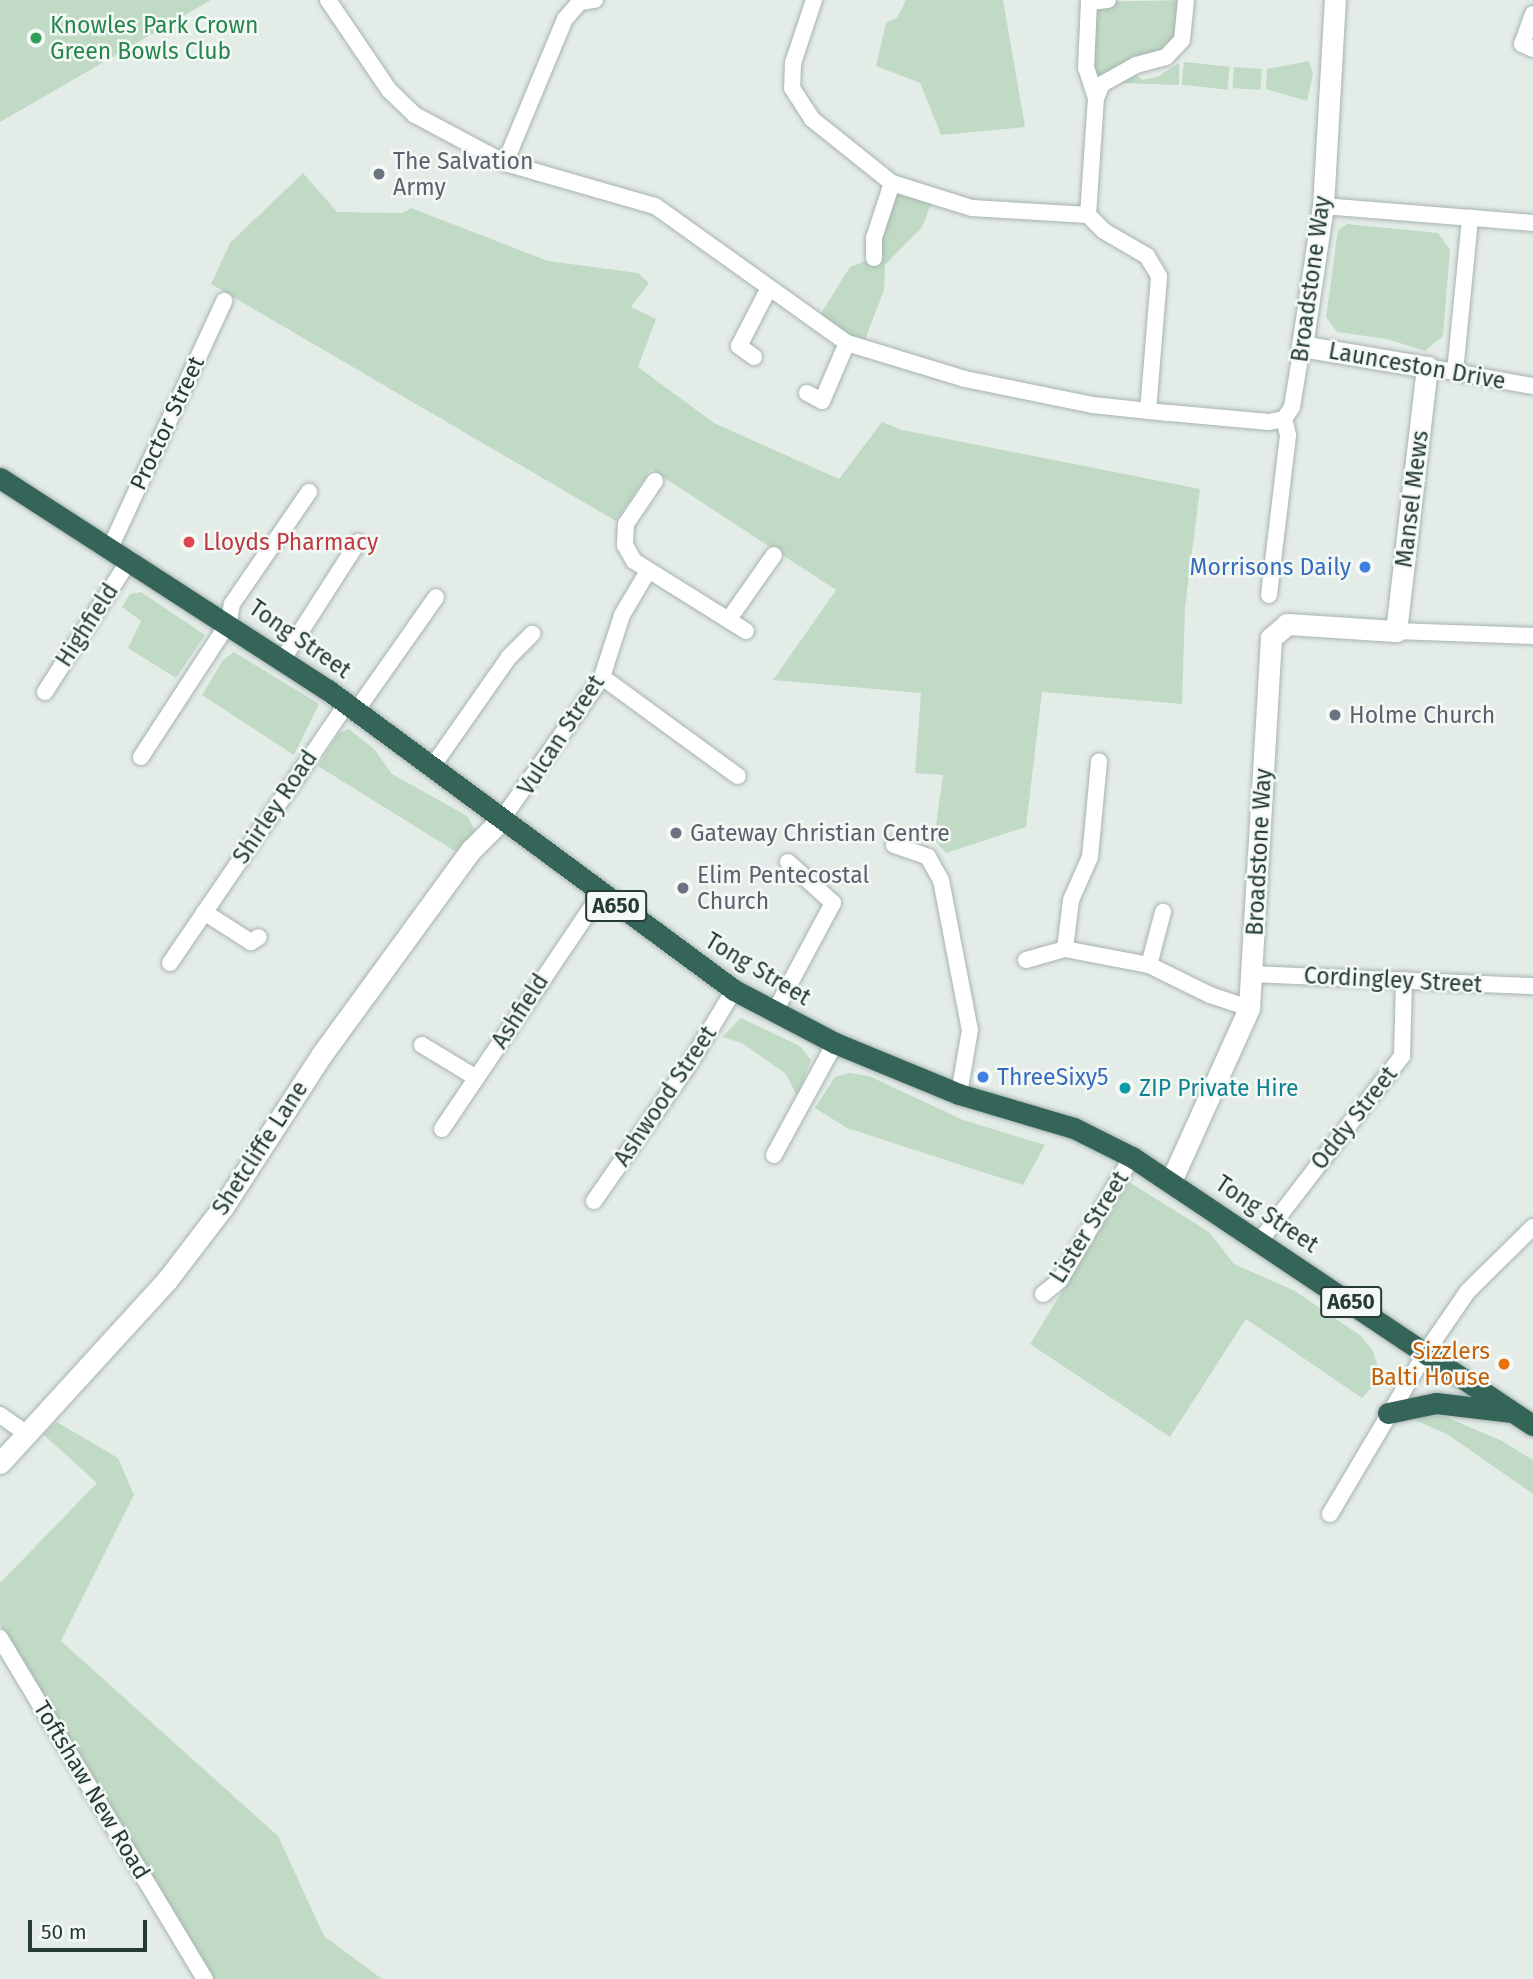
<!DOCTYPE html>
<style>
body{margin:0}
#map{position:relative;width:1533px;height:1979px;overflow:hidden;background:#e4ece8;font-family:"Fira Sans",sans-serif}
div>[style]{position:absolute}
.green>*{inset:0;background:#c0dac6;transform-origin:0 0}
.roads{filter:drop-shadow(0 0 2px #a7b3af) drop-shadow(0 0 2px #a7b3af)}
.street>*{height:16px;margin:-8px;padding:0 8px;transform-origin:8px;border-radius:8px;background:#fff}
.secondary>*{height:21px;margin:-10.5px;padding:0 10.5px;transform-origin:10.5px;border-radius:10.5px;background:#fff}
.highway>*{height:21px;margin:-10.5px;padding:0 10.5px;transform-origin:10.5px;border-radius:10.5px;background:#356459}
.dots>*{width:19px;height:19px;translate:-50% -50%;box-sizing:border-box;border:4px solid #f4f9f6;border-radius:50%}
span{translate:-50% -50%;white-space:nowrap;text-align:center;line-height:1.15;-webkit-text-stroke:5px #f4f9f6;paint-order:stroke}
.shield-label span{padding:2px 5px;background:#f4f9f6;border:2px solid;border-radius:5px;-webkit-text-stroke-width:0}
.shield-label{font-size:21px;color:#263b35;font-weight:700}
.leisure-label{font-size:23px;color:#27864d}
.left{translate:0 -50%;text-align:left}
.worship-label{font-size:23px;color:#5b616d}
.street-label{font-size:23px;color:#263b35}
.health-label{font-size:23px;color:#be3a42}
.shop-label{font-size:23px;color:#366cbe}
.right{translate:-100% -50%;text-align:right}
.culture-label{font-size:23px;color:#0d838f}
.food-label{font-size:23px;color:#c56008}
.scale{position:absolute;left:28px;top:1920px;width:119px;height:32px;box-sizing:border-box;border:4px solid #263b35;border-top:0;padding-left:9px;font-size:21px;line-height:24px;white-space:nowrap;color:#263b35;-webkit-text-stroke:5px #f4f9f6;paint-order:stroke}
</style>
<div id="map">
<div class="green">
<div style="clip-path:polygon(0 0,211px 0,0 122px)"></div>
<div style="clip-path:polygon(906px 0,1003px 0,1025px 127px,941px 135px,920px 83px,876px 66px,886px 23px,897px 18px)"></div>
<div style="clip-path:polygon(1186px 0,1182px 40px,1102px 84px,1086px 68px,1089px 2px)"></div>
<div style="clip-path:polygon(1309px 61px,1313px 74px,1307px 101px,1266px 89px,1267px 69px)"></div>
<div style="left:1184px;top:62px;width:46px;height:23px;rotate:6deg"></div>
<div style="clip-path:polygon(1179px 63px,1179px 85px,1118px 83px,1137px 76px,1142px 80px,1157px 77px)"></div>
<div style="left:1234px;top:67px;width:28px;height:21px;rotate:4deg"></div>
<div style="clip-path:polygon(303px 173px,337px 212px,402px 213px,411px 208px,548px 261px,638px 273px,649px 283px,631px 307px,656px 319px,638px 367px,714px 423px,839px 479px,882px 422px,902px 430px,1200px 489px,1185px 607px,1182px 704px,1042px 692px,1026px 827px,946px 853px,934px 839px,943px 775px,915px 773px,921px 693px,773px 680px,836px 590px,651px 469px,616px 521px,211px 284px,230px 243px)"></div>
<div style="clip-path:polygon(892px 183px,933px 199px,922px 227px,885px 265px,884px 290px,862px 347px,816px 321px,850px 267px,873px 258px)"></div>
<div style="clip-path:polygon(1347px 224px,1438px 233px,1450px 250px,1443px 336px,1425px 351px,1387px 339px,1337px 332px,1326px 317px,1338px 230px)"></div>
<div style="clip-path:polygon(141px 592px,205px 635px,176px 678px,128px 648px,141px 621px,122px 607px,130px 594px)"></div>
<div style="clip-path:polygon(234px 652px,319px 704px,294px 755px,202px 695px,223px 660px)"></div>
<div style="clip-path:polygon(349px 729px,374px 749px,392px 774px,467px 816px,475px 830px,458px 853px,318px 766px,339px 733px)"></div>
<div style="clip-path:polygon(741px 1018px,800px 1046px,811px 1060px,797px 1097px,786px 1074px,742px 1043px,722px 1037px)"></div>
<div style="clip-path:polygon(849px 1073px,869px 1076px,963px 1120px,1045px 1145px,1023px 1185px,847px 1128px,815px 1108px,835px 1077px)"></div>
<div style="clip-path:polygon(1129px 1182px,1209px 1232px,1234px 1264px,1295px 1291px,1361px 1336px,1373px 1351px,1379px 1370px,1372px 1387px,1362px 1398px,1246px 1319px,1170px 1437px,1030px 1344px)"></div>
<div style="clip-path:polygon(1437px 1413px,1502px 1441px,1533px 1460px,1533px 1494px,1447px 1434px,1415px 1420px)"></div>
<div style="clip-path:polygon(57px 1422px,118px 1458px,134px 1495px,61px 1641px,278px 1836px,324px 1936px,382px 1979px,214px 1979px,0 1625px,0 1583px,97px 1483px,43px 1434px)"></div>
</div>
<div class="roads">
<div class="street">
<div style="left:328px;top:0;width:109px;rotate:55.9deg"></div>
<div style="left:389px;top:90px;width:36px;rotate:44deg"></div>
<div style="left:415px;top:115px;width:102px;rotate:28.1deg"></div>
<div style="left:505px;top:163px;width:156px;rotate:16deg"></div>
<div style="left:655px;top:206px;width:236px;rotate:35.5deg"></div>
<div style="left:847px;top:343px;width:123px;rotate:17deg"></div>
<div style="left:965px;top:379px;width:131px;rotate:11.5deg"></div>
<div style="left:1093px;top:405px;width:75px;rotate:6.1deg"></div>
<div style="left:814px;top:0;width:66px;rotate:108.4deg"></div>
<div style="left:793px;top:63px;width:25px;rotate:92deg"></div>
<div style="left:792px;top:88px;width:37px;rotate:57deg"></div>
<div style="left:812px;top:119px;width:102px;rotate:38.7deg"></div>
<div style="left:892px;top:183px;width:84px;rotate:17.4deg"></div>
<div style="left:972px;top:208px;width:116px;rotate:3.5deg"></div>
<div style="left:1533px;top:14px;width:32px;rotate:110deg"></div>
<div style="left:1522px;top:44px;width:12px;rotate:24deg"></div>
<div style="left:1096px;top:98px;width:32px;rotate:-108deg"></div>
<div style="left:1086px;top:68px;width:66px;rotate:-87.4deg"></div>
<div style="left:1089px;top:2px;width:19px;rotate:-6deg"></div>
<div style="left:505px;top:163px;width:156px;rotate:-67.4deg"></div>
<div style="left:565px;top:19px;width:23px;rotate:-49deg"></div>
<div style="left:580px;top:2px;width:15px;rotate:-8deg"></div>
<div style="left:1323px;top:206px;width:211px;rotate:4.6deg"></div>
<div style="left:874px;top:258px;width:20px;rotate:-90deg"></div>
<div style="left:874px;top:238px;width:58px;rotate:-71.9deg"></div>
<div style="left:754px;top:357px;width:19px;rotate:-144deg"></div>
<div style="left:739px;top:346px;width:65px;rotate:-62.7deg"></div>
<div style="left:1427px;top:367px;width:108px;rotate:10.2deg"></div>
<div style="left:1455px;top:372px;width:155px;rotate:-84.4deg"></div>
<div style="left:807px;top:393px;width:17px;rotate:28deg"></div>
<div style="left:822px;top:401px;width:63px;rotate:-66.7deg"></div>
<div style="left:1148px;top:411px;width:135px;rotate:-85.3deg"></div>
<div style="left:1159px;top:276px;width:23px;rotate:-121deg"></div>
<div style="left:1147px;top:256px;width:50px;rotate:-149.8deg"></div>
<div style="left:1104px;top:231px;width:23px;rotate:-135deg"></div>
<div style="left:1088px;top:215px;width:117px;rotate:-86.1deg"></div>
<div style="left:1096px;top:98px;width:15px;rotate:-67deg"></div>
<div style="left:1102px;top:84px;width:39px;rotate:-29deg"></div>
<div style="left:1136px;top:65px;width:31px;rotate:-15deg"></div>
<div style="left:1166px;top:57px;width:23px;rotate:-47deg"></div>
<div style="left:1182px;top:40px;width:40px;rotate:-84.3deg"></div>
<div style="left:1170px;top:413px;width:99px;rotate:5.2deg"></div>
<div style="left:1269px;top:422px;width:15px;rotate:-11deg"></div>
<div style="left:1284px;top:419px;width:14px;rotate:-56deg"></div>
<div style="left:1292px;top:407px;width:62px;rotate:-80.7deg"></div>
<div style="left:655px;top:481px;width:52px;rotate:124deg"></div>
<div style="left:626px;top:524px;width:21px;rotate:93deg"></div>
<div style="left:625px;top:545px;width:18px;rotate:61deg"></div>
<div style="left:634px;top:561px;width:132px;rotate:32deg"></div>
<div style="left:111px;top:546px;width:270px;rotate:-65.2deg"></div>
<div style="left:1269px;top:595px;width:161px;rotate:-83.2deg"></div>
<div style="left:1288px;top:435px;width:16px;rotate:-104deg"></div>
<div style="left:729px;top:619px;width:78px;rotate:-54.9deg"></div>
<div style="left:1396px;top:631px;width:137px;rotate:2.1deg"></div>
<div style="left:283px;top:659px;width:139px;rotate:-57.3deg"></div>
<div style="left:602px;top:677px;width:168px;rotate:36.1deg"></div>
<div style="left:45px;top:692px;width:158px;rotate:-57.4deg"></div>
<div style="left:356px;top:711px;width:139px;rotate:-54.9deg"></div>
<div style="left:141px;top:757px;width:161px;rotate:-56.9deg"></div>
<div style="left:229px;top:622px;width:18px;rotate:-81deg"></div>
<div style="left:232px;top:604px;width:136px;rotate:-55.5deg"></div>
<div style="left:432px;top:767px;width:134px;rotate:-55deg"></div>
<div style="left:509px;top:657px;width:33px;rotate:-45deg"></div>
<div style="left:502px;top:819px;width:174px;rotate:-54.8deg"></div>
<div style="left:602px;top:677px;width:65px;rotate:-72.1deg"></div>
<div style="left:622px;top:615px;width:51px;rotate:-59.4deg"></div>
<div style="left:894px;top:845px;width:36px;rotate:19deg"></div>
<div style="left:928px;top:857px;width:26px;rotate:61deg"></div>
<div style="left:941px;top:880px;width:153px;rotate:79.1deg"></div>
<div style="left:970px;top:1030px;width:65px;rotate:99.8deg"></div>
<div style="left:204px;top:912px;width:56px;rotate:32.6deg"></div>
<div style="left:251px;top:942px;width:9px;rotate:-32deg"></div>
<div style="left:1065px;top:949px;width:49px;rotate:-83deg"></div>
<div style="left:1071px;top:900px;width:47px;rotate:-66.2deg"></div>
<div style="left:1090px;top:857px;width:96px;rotate:-84.6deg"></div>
<div style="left:1026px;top:960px;width:41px;rotate:-15.8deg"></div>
<div style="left:1065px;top:949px;width:86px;rotate:10.8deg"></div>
<div style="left:1149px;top:965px;width:68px;rotate:26.2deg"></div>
<div style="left:1210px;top:995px;width:41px;rotate:18.4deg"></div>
<div style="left:170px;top:963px;width:314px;rotate:-55.7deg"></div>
<div style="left:1149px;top:965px;width:55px;rotate:-75.2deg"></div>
<div style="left:1253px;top:974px;width:280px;rotate:2.5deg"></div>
<div style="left:774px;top:1013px;width:125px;rotate:-61.8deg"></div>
<div style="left:833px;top:903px;width:61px;rotate:-137.7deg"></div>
<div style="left:422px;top:1045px;width:62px;rotate:31.1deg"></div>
<div style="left:442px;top:1129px;width:282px;rotate:-56deg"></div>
<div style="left:774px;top:1155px;width:128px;rotate:-61.4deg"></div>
<div style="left:594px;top:1201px;width:165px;rotate:-55.2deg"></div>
<div style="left:688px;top:1066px;width:89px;rotate:-58.8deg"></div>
<div style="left:1260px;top:1241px;width:233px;rotate:-52.5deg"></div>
<div style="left:1402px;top:1056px;width:76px;rotate:-88.5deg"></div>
<div style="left:1043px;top:1294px;width:22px;rotate:-39deg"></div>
<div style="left:1060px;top:1280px;width:143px;rotate:-59.7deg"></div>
<div style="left:0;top:1415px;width:32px;rotate:35deg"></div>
<div style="left:1330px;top:1514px;width:188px;rotate:-59.3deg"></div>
<div style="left:1426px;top:1352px;width:74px;rotate:-55.5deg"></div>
<div style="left:1468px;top:1291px;width:91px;rotate:-44.6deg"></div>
<div style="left:0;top:1638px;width:398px;rotate:59deg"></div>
</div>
<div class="secondary">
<div style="left:1171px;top:1181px;width:190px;rotate:-65.7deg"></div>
<div style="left:1249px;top:1008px;width:371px;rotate:-86.6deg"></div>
<div style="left:1271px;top:638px;width:21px;rotate:-41deg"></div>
<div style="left:1287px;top:624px;width:109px;rotate:3.7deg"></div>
<div style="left:1396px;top:631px;width:266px;rotate:-83.3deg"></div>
<div style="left:1427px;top:367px;width:127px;rotate:-170.5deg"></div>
<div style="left:1302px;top:346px;width:142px;rotate:-81.5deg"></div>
<div style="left:1323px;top:206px;width:206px;rotate:-86.7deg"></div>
<div style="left:0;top:1463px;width:248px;rotate:-47.6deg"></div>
<div style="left:167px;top:1280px;width:92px;rotate:-52.5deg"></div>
<div style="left:223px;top:1207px;width:182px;rotate:-57.1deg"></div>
<div style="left:322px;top:1054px;width:253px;rotate:-53.9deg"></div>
<div style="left:471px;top:850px;width:44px;rotate:-45deg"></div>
</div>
<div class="highway">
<div style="left:0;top:478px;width:391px;rotate:32.9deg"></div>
<div style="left:328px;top:690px;width:505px;rotate:36.46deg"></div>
<div style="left:734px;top:990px;width:114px;rotate:27.7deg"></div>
<div style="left:835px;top:1043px;width:134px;rotate:22.4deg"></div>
<div style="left:959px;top:1094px;width:120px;rotate:16.5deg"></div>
<div style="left:1074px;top:1128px;width:65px;rotate:26.6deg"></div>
<div style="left:1132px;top:1157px;width:482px;rotate:33.8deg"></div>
<div style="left:1388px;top:1413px;width:49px;rotate:-11.8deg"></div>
<div style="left:1436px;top:1403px;width:77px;rotate:6.8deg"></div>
</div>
</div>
<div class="dots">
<div style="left:36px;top:38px;background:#2e9e5b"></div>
<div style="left:379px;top:174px;background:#6b7280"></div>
<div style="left:189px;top:542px;background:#e0444e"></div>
<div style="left:1365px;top:567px;background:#3f7fe0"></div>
<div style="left:1335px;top:715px;background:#6b7280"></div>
<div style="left:676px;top:833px;background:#6b7280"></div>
<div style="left:683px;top:888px;background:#6b7280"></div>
<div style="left:983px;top:1077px;background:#3f7fe0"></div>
<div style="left:1125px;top:1088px;background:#0f9aa8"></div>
<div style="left:1504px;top:1364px;background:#e8710a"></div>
</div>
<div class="shield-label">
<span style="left:616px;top:906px">A650</span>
<span style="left:1351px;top:1302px">A650</span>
</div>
<div class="leisure-label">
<span class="left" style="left:50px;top:38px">Knowles Park Crown<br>Green Bowls Club</span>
</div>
<div class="worship-label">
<span class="left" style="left:393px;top:174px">The Salvation<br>Army</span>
<span class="left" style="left:1349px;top:715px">Holme Church</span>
<span class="left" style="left:690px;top:833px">Gateway Christian Centre</span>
<span class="left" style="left:697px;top:888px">Elim Pentecostal<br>Church</span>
</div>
<div class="street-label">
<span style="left:1311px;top:279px;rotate:-82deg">Broadstone Way</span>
<span style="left:1417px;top:366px;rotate:10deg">Launceston Drive</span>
<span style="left:167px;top:423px;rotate:-65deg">Proctor Street</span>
<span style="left:1412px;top:499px;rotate:-83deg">Mansel Mews</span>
<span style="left:87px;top:625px;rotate:-57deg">Highfield</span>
<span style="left:300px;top:639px;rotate:35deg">Tong Street</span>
<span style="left:561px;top:735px;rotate:-57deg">Vulcan Street</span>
<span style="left:275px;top:807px;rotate:-56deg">Shirley Road</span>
<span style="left:1259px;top:852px;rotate:-87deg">Broadstone Way</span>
<span style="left:758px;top:969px;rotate:31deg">Tong Street</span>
<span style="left:1393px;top:980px;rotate:3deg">Cordingley Street</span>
<span style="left:520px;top:1011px;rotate:-57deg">Ashfield</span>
<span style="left:665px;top:1096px;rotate:-56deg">Ashwood Street</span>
<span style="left:1354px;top:1118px;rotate:-52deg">Oddy Street</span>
<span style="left:260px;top:1148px;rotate:-57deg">Shetcliffe Lane</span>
<span style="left:1267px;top:1214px;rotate:34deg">Tong Street</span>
<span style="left:1089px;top:1227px;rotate:-58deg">Lister Street</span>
<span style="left:92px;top:1790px;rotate:59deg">Toftshaw New Road</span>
</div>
<div class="health-label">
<span class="left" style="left:203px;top:542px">Lloyds Pharmacy</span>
</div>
<div class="shop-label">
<span class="right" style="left:1351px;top:567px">Morrisons Daily</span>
<span class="left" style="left:997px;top:1077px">ThreeSixy5</span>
</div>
<div class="culture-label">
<span class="left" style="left:1139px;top:1088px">ZIP Private Hire</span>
</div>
<div class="food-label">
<span class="right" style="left:1490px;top:1364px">Sizzlers<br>Balti House</span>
</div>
<div class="scale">50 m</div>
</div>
